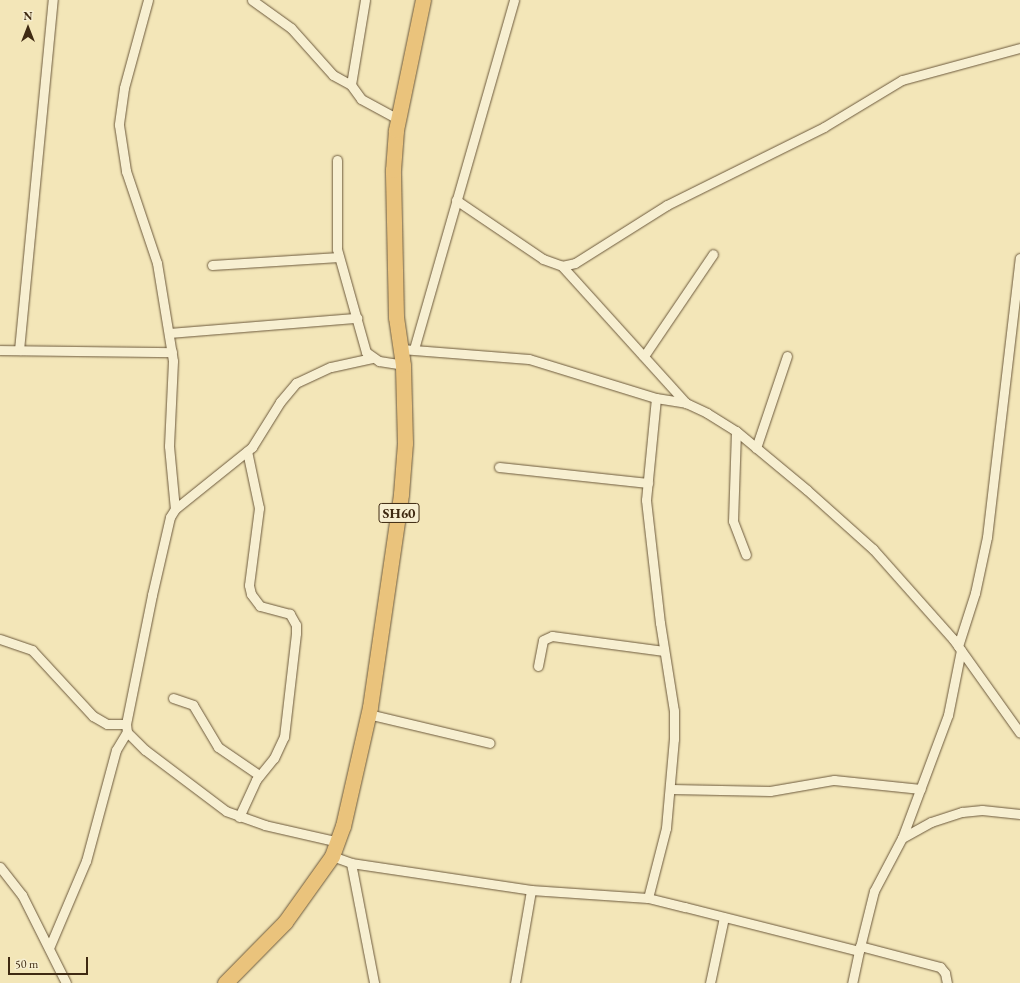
<!DOCTYPE html>
<style>
body{margin:0}
#map{position:relative;width:1020px;height:983px;overflow:hidden;background:#f3e6b8;font-family:"EB Garamond",serif}
div>[style]{position:absolute}
.roads{filter:drop-shadow(0 0 1px #6c593c) drop-shadow(0 0 1px #6c593c)}
.street>*{height:9px;margin:-4.5px;padding:0 4.5px;transform-origin:4.5px;border-radius:4.5px;background:#f7efd1}
.primary>*{height:15px;margin:-7.5px;padding:0 7.5px;transform-origin:7.5px;border-radius:7.5px;background:#eac37c}
span{translate:-50% -50%;white-space:nowrap;text-align:center;line-height:1.15;-webkit-text-stroke:4px #f7efd1;paint-order:stroke}
.shield-label span{padding:1px 3px;background:#f7efd1;border:1px solid;border-radius:3px;-webkit-text-stroke-width:0}
.shield-label{font-size:14px;color:#3f2a12;font-weight:700}
.north{position:absolute;left:8px;top:8px;width:40px;height:40px;-webkit-text-stroke:3px #f7efd1;paint-order:stroke;rotate:0deg;font-size:11px;font-weight:700;line-height:16px;text-align:center;color:#3f2a12}
.north::after{content:'';display:block;margin:auto;width:14px;height:18px;background:#3f2a12;clip-path:polygon(50% 0,100% 100%,50% 72%,0 100%)}
.scale{position:absolute;left:8px;top:957px;width:80px;height:18px;box-sizing:border-box;border:2px solid #3f2a12;border-top:0;padding-left:5px;font-size:12px;line-height:14px;white-space:nowrap;color:#3f2a12;-webkit-text-stroke:3px #f7efd1;paint-order:stroke}
</style>
<div id="map">
<div class="roads">
<div class="street">
<div style="left:148px;top:0;width:91px;rotate:105.3deg"></div>
<div style="left:124px;top:88px;width:37px;rotate:98deg"></div>
<div style="left:119px;top:125px;width:47px;rotate:81.3deg"></div>
<div style="left:126px;top:171px;width:97px;rotate:71.4deg"></div>
<div style="left:157px;top:263px;width:99px;rotate:80.7deg"></div>
<div style="left:173px;top:361px;width:85px;rotate:92.7deg"></div>
<div style="left:169px;top:446px;width:63px;rotate:84.6deg"></div>
<div style="left:252px;top:0;width:48px;rotate:35.7deg"></div>
<div style="left:291px;top:28px;width:63px;rotate:48.2deg"></div>
<div style="left:333px;top:75px;width:21px;rotate:29deg"></div>
<div style="left:365px;top:0;width:86px;rotate:99.4deg"></div>
<div style="left:351px;top:85px;width:17px;rotate:54deg"></div>
<div style="left:361px;top:99px;width:42px;rotate:28.4deg"></div>
<div style="left:337px;top:160px;width:89px;rotate:90deg"></div>
<div style="left:337px;top:249px;width:107px;rotate:74.3deg"></div>
<div style="left:366px;top:352px;width:16px;rotate:35deg"></div>
<div style="left:379px;top:361px;width:24px;rotate:9deg"></div>
<div style="left:456px;top:200px;width:105px;rotate:34.1deg"></div>
<div style="left:543px;top:259px;width:20px;rotate:20deg"></div>
<div style="left:562px;top:266px;width:13px;rotate:-13deg"></div>
<div style="left:575px;top:263px;width:109px;rotate:-32.2deg"></div>
<div style="left:667px;top:205px;width:175px;rotate:-26.4deg"></div>
<div style="left:824px;top:127px;width:91px;rotate:-31.1deg"></div>
<div style="left:902px;top:80px;width:122px;rotate:-15.2deg"></div>
<div style="left:212px;top:265px;width:127px;rotate:-3.6deg"></div>
<div style="left:562px;top:266px;width:185px;rotate:47.9deg"></div>
<div style="left:169px;top:333px;width:189px;rotate:-4.6deg"></div>
<div style="left:401px;top:349px;width:128px;rotate:4.5deg"></div>
<div style="left:529px;top:359px;width:133px;rotate:17.1deg"></div>
<div style="left:656px;top:398px;width:30px;rotate:9deg"></div>
<div style="left:686px;top:403px;width:23px;rotate:25deg"></div>
<div style="left:707px;top:413px;width:34px;rotate:32deg"></div>
<div style="left:736px;top:431px;width:92px;rotate:39.7deg"></div>
<div style="left:807px;top:490px;width:89px;rotate:41.8deg"></div>
<div style="left:873px;top:549px;width:120px;rotate:48.4deg"></div>
<div style="left:953px;top:639px;width:115px;rotate:54.5deg"></div>
<div style="left:414px;top:349px;width:363px;rotate:-74deg"></div>
<div style="left:0;top:350px;width:172px;rotate:0.7deg"></div>
<div style="left:19px;top:350px;width:352px;rotate:-84.5deg"></div>
<div style="left:644px;top:356px;width:123px;rotate:-55.9deg"></div>
<div style="left:736px;top:431px;width:90px;rotate:91.9deg"></div>
<div style="left:733px;top:521px;width:36px;rotate:69deg"></div>
<div style="left:756px;top:448px;width:97px;rotate:-71.4deg"></div>
<div style="left:499px;top:467px;width:150px;rotate:6.1deg"></div>
<div style="left:0;top:639px;width:34px;rotate:19deg"></div>
<div style="left:32px;top:650px;width:90px;rotate:47.3deg"></div>
<div style="left:93px;top:716px;width:16px;rotate:30deg"></div>
<div style="left:107px;top:724px;width:19px"></div>
<div style="left:958px;top:646px;width:56px;rotate:-72.2deg"></div>
<div style="left:975px;top:593px;width:57px;rotate:-77.9deg"></div>
<div style="left:987px;top:537px;width:281px;rotate:-83.3deg"></div>
<div style="left:538px;top:666px;width:26px;rotate:-79deg"></div>
<div style="left:543px;top:640px;width:10px;rotate:-24deg"></div>
<div style="left:552px;top:636px;width:113px;rotate:7.6deg"></div>
<div style="left:173px;top:698px;width:21px;rotate:19deg"></div>
<div style="left:193px;top:705px;width:49px;rotate:59.2deg"></div>
<div style="left:218px;top:747px;width:50px;rotate:34.3deg"></div>
<div style="left:368px;top:714px;width:125px;rotate:13.4deg"></div>
<div style="left:671px;top:789px;width:99px;rotate:1.2deg"></div>
<div style="left:770px;top:791px;width:65px;rotate:-9.8deg"></div>
<div style="left:834px;top:780px;width:87px;rotate:5.9deg"></div>
<div style="left:239px;top:817px;width:41px;rotate:-65.3deg"></div>
<div style="left:256px;top:780px;width:28px;rotate:-51deg"></div>
<div style="left:274px;top:758px;width:23px;rotate:-65deg"></div>
<div style="left:284px;top:737px;width:105px;rotate:-83.4deg"></div>
<div style="left:296px;top:633px;width:8px;rotate:-90deg"></div>
<div style="left:296px;top:625px;width:13px;rotate:-119deg"></div>
<div style="left:290px;top:614px;width:31px;rotate:-165deg"></div>
<div style="left:260px;top:606px;width:15px;rotate:-127deg"></div>
<div style="left:251px;top:594px;width:9px;rotate:-103deg"></div>
<div style="left:249px;top:585px;width:78px;rotate:-82.6deg"></div>
<div style="left:259px;top:508px;width:58px;rotate:-101.9deg"></div>
<div style="left:902px;top:838px;width:131px;rotate:-69.5deg"></div>
<div style="left:948px;top:715px;width:66px;rotate:-78.7deg"></div>
<div style="left:339px;top:842px;width:76px;rotate:-167.1deg"></div>
<div style="left:265px;top:825px;width:41px;rotate:-160.3deg"></div>
<div style="left:226px;top:811px;width:101px;rotate:-143deg"></div>
<div style="left:145px;top:750px;width:25px;rotate:-135deg"></div>
<div style="left:127px;top:732px;width:8px;rotate:-97deg"></div>
<div style="left:126px;top:724px;width:132px;rotate:-78.6deg"></div>
<div style="left:152px;top:595px;width:80px;rotate:-77deg"></div>
<div style="left:170px;top:517px;width:9px;rotate:-58deg"></div>
<div style="left:175px;top:509px;width:99px;rotate:-38.8deg"></div>
<div style="left:252px;top:447px;width:53px;rotate:-58.1deg"></div>
<div style="left:280px;top:402px;width:25px;rotate:-50deg"></div>
<div style="left:296px;top:383px;width:38px;rotate:-25deg"></div>
<div style="left:331px;top:367px;width:42px;rotate:-12.4deg"></div>
<div style="left:332px;top:856px;width:20px;rotate:20deg"></div>
<div style="left:351px;top:863px;width:182px;rotate:8.5deg"></div>
<div style="left:531px;top:890px;width:117px;rotate:3.9deg"></div>
<div style="left:648px;top:898px;width:38px;rotate:14deg"></div>
<div style="left:685px;top:907px;width:179px;rotate:14.2deg"></div>
<div style="left:859px;top:951px;width:33px;rotate:102deg"></div>
<div style="left:351px;top:863px;width:122px;rotate:79.1deg"></div>
<div style="left:0;top:867px;width:36px;rotate:52deg"></div>
<div style="left:22px;top:895px;width:98px;rotate:63.4deg"></div>
<div style="left:648px;top:898px;width:72px;rotate:-75.6deg"></div>
<div style="left:666px;top:828px;width:89px;rotate:-84.9deg"></div>
<div style="left:674px;top:739px;width:28px;rotate:-90deg"></div>
<div style="left:674px;top:711px;width:89px;rotate:-99deg"></div>
<div style="left:660px;top:623px;width:124px;rotate:-96.5deg"></div>
<div style="left:646px;top:500px;width:102px;rotate:-84.4deg"></div>
<div style="left:860px;top:946px;width:83px;rotate:14.7deg"></div>
<div style="left:940px;top:967px;width:8px;rotate:50deg"></div>
<div style="left:945px;top:973px;width:10px;rotate:79deg"></div>
<div style="left:49px;top:948px;width:95px;rotate:-67deg"></div>
<div style="left:86px;top:861px;width:115px;rotate:-74.9deg"></div>
<div style="left:116px;top:750px;width:21px;rotate:-59deg"></div>
<div style="left:859px;top:951px;width:62px;rotate:-76deg"></div>
<div style="left:874px;top:891px;width:60px;rotate:-62.2deg"></div>
<div style="left:902px;top:838px;width:33px;rotate:-29deg"></div>
<div style="left:931px;top:822px;width:33px;rotate:-18deg"></div>
<div style="left:962px;top:812px;width:20px;rotate:-6deg"></div>
<div style="left:982px;top:810px;width:38px;rotate:6deg"></div>
<div style="left:515px;top:983px;width:94px;rotate:-80.2deg"></div>
<div style="left:710px;top:983px;width:67px;rotate:-78deg"></div>
</div>
<div class="primary">
<div style="left:225px;top:983px;width:86px;rotate:-45.5deg"></div>
<div style="left:285px;top:922px;width:81px;rotate:-54.5deg"></div>
<div style="left:332px;top:856px;width:32px;rotate:-70deg"></div>
<div style="left:343px;top:826px;width:122px;rotate:-77.2deg"></div>
<div style="left:370px;top:707px;width:215px;rotate:-81.7deg"></div>
<div style="left:401px;top:494px;width:51px;rotate:-85.5deg"></div>
<div style="left:405px;top:443px;width:78px;rotate:-91.5deg"></div>
<div style="left:403px;top:365px;width:49px;rotate:-98.3deg"></div>
<div style="left:396px;top:317px;width:147px;rotate:-91.2deg"></div>
<div style="left:393px;top:170px;width:40px;rotate:-85.7deg"></div>
<div style="left:396px;top:130px;width:133px;rotate:-78.3deg"></div>
</div>
</div>
<div class="shield-label">
<span style="left:399px;top:513px">SH60</span>
</div>
<div class="north">N</div>
<div class="scale">50 m</div>
</div>
